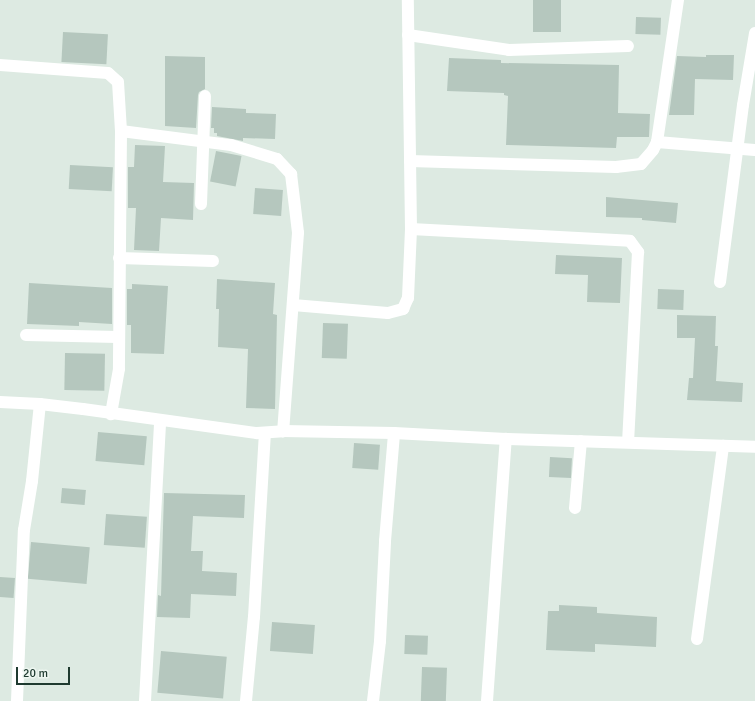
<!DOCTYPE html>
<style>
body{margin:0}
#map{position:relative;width:755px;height:701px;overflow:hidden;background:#ddeae2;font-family:Signika,sans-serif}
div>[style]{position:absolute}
.building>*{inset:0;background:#b5c7be;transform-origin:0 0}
.street>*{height:12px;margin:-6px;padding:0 6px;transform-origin:6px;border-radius:6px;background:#fff}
span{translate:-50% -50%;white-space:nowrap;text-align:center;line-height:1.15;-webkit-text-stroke:4px #edf6f0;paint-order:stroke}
.scale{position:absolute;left:16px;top:667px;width:54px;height:18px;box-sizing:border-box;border:2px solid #1e3a2f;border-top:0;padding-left:5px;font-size:12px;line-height:14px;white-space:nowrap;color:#1e3a2f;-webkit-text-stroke:3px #edf6f0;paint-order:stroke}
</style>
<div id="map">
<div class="building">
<div style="left:533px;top:0;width:28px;height:32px"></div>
<div style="left:636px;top:17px;width:25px;height:17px;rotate:2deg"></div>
<div style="left:63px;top:32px;width:45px;height:30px;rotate:3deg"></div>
<div style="clip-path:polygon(706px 55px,734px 55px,733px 80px,695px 79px,694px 115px,669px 115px,677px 56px,706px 57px)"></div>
<div style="clip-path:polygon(165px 56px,205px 57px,205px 89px,199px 92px,198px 95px,196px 128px,165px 126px)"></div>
<div style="clip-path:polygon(449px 58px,501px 60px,501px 63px,619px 65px,618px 113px,650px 114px,649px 137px,617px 137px,616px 148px,506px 145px,508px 96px,504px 95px,504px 93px,447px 91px)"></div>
<div style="clip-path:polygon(212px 107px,246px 109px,246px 113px,276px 114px,275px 139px,243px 138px,243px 141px,217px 136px,217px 133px,214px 133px,214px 128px,211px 128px)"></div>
<div style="clip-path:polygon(135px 145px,165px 146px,163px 182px,194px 183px,193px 220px,161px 218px,159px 251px,134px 250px,136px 208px,128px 208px,128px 167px,134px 167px)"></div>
<div style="left:216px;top:151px;width:26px;height:31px;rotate:11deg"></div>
<div style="left:70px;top:165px;width:43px;height:24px;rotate:3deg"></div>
<div style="left:255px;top:188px;width:28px;height:26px;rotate:4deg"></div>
<div style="clip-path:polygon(606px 197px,678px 203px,676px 223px,642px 220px,642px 218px,606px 217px)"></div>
<div style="clip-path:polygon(556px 255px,622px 258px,620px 303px,587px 302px,588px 275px,555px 274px)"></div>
<div style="clip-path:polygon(217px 279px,275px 283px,273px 314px,277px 315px,275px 409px,246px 408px,248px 349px,218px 347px,219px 309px,216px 309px)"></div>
<div style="clip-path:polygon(29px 283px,112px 288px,112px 324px,79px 322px,79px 326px,27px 324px)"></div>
<div style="clip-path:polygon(132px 284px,168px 286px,164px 354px,131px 353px,131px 325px,127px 325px,127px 289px,132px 289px)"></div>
<div style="left:658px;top:289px;width:26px;height:20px;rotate:2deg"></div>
<div style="clip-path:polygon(677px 315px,716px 316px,715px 346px,718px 346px,716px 381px,743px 383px,742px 402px,687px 400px,689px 378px,693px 378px,695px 338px,677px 338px)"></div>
<div style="left:323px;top:323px;width:25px;height:35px;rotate:2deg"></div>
<div style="left:65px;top:353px;width:40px;height:37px;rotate:1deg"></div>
<div style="left:98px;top:432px;width:49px;height:29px;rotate:5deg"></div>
<div style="left:354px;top:443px;width:26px;height:25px;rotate:4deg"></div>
<div style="left:550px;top:457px;width:22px;height:20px;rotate:3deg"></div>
<div style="left:62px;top:488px;width:24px;height:15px;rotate:5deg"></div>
<div style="clip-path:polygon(164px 493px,245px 495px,244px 518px,193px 516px,191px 551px,203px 551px,202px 571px,237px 573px,236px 596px,191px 594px,190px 618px,157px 617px,158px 595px,161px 596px)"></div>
<div style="left:106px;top:514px;width:41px;height:31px;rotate:4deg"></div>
<div style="left:31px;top:542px;width:59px;height:37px;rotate:5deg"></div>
<div style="left:0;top:577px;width:15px;height:20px;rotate:4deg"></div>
<div style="clip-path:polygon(559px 605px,597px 607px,597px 613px,657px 617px,656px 647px,595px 644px,595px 652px,546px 650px,548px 611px,559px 611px)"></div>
<div style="left:272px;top:622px;width:43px;height:29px;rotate:4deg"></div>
<div style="left:405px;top:635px;width:23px;height:19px;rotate:2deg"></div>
<div style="left:161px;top:651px;width:66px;height:42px;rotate:5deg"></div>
<div style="left:422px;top:667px;width:25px;height:34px;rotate:2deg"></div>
</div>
<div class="street">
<div style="left:408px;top:35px;width:102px;rotate:8.4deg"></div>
<div style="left:509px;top:50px;width:119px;rotate:-1.9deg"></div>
<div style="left:0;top:65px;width:108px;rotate:4.2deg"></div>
<div style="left:108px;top:73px;width:13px;rotate:42deg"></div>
<div style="left:118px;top:82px;width:49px;rotate:86.5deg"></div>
<div style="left:121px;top:131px;width:238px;rotate:90.5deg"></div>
<div style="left:119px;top:369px;width:46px;rotate:100.1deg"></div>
<div style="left:121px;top:131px;width:111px;rotate:7.3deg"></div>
<div style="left:231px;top:145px;width:48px;rotate:16.9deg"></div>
<div style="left:277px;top:159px;width:21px;rotate:47deg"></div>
<div style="left:291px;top:174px;width:59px;rotate:83.2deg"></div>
<div style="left:298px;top:233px;width:199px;rotate:94.3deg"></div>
<div style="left:657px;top:142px;width:98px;rotate:4.7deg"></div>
<div style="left:410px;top:161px;width:206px;rotate:1.7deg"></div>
<div style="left:616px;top:167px;width:25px;rotate:-7deg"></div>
<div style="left:641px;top:164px;width:18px;rotate:-49deg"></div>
<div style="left:653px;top:150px;width:9px;rotate:-63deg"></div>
<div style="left:657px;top:142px;width:144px;rotate:-81.6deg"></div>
<div style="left:201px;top:204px;width:108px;rotate:-87.9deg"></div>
<div style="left:411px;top:229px;width:219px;rotate:3.1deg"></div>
<div style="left:630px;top:241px;width:14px;rotate:54deg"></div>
<div style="left:638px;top:252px;width:190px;rotate:93deg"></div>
<div style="left:119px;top:258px;width:94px;rotate:1.8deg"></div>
<div style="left:720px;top:282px;width:178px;rotate:-82.6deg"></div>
<div style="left:743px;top:105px;width:73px;rotate:-80.5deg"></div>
<div style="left:293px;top:305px;width:95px;rotate:4.8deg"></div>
<div style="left:388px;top:313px;width:16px;rotate:-15deg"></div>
<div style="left:403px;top:309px;width:12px;rotate:-66deg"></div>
<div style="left:408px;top:298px;width:69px;rotate:-87.5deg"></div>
<div style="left:411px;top:229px;width:229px;rotate:-90.8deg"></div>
<div style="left:26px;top:335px;width:92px;rotate:1.2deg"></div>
<div style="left:0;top:402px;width:40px;rotate:2.9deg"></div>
<div style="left:40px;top:404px;width:43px;rotate:6.6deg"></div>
<div style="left:83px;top:409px;width:176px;rotate:7.9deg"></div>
<div style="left:257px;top:433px;width:26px;rotate:-4deg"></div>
<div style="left:283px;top:431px;width:111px;rotate:1deg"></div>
<div style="left:394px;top:433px;width:112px;rotate:3.1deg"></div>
<div style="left:506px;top:439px;width:249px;rotate:1.8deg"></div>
<div style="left:575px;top:508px;width:67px;rotate:-84.9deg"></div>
<div style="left:697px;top:639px;width:195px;rotate:-82.3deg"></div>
<div style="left:17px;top:701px;width:171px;rotate:-87.7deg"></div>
<div style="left:24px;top:530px;width:50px;rotate:-80.7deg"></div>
<div style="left:32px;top:481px;width:77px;rotate:-84.1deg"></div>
<div style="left:145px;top:701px;width:281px;rotate:-86.9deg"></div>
<div style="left:246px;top:701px;width:84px;rotate:-84.6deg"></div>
<div style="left:254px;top:617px;width:184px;rotate:-86.6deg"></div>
<div style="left:373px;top:701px;width:60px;rotate:-83.3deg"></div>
<div style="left:380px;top:641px;width:100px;rotate:-87.1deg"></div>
<div style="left:385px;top:541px;width:108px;rotate:-85.2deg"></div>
<div style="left:487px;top:701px;width:263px;rotate:-85.9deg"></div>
</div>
<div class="scale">20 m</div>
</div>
